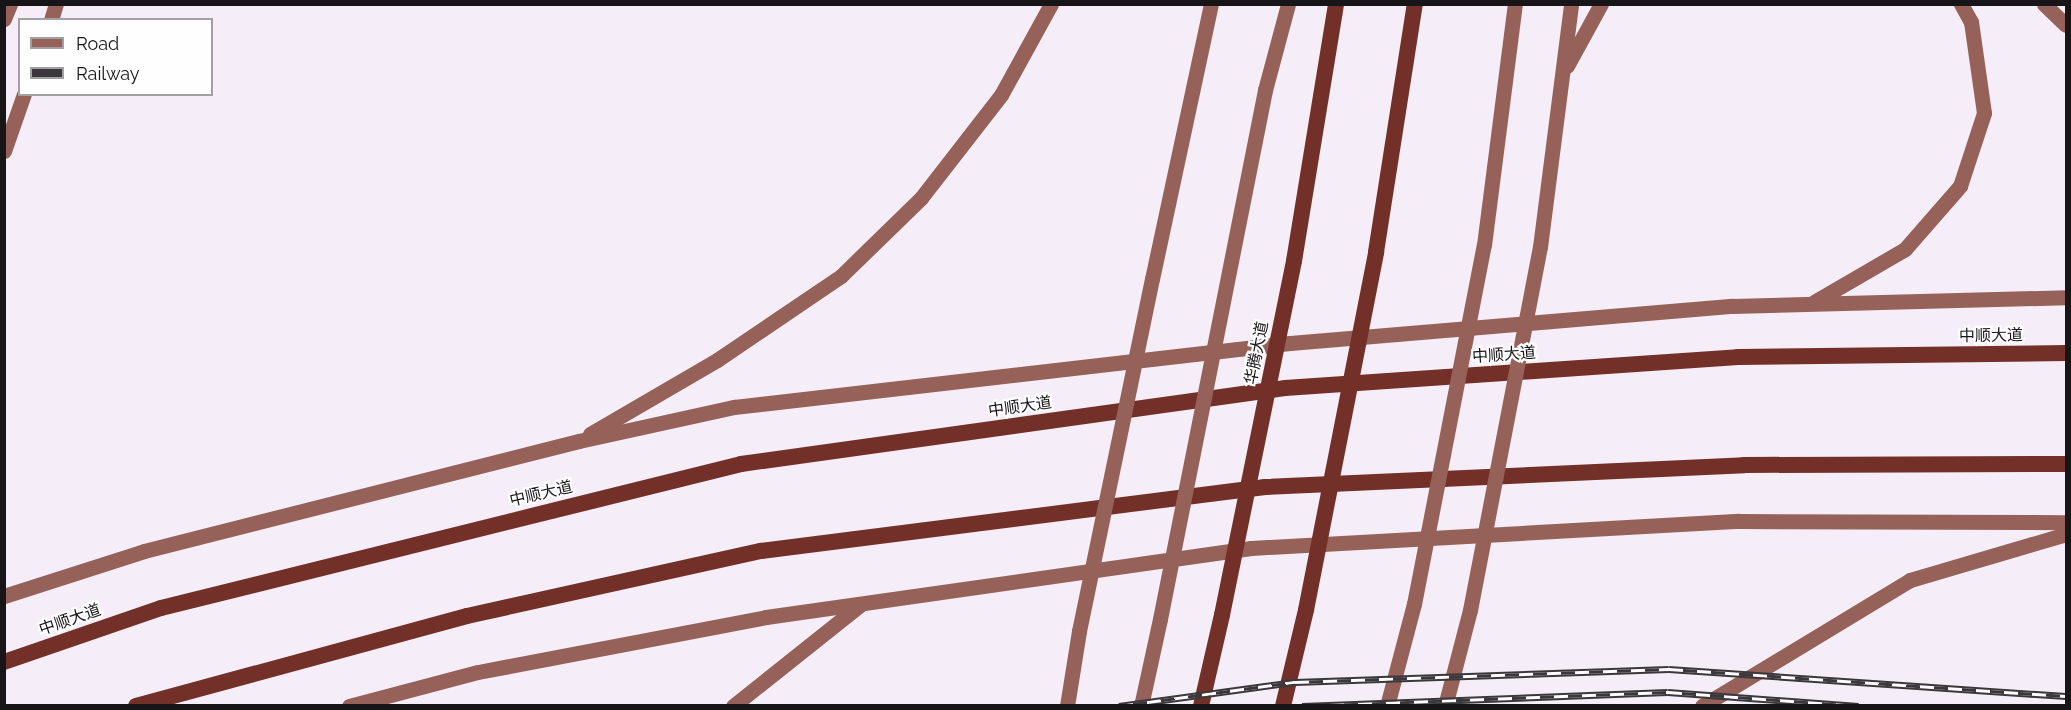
<!DOCTYPE html>
<meta charset="utf-8">
<style>
body{margin:0}
#map{position:relative;width:2071px;height:710px;overflow:hidden;background:#f5eef8;font-family:Raleway,"Noto Sans SC",sans-serif}
div>[style]{position:absolute}
.secondary>*{height:15px;margin:-7.5px;padding:0 7.5px;transform-origin:7.5px;border-radius:7.5px;background:#966159}
.trunk>*{height:16px;margin:-8px;padding:0 8px;transform-origin:8px;border-radius:8px;background:#733028}
.rail>*{height:7px;margin-top:-3.5px;transform-origin:0;background:repeating-linear-gradient(90deg,#fefefe 0 14px,#3b383c 0 28px);box-sizing:border-box;border-block:2px solid #3b383c}
.secondary-bridge>*{height:15px;margin:-7.5px;padding:0 7.5px;transform-origin:7.5px;border-radius:7.5px;background:#966159}
.trunk-bridge>*{height:16px;margin:-8px;padding:0 8px;transform-origin:8px;border-radius:8px;background:#733028}
span{translate:-50% -50%;white-space:nowrap;text-align:center;line-height:1.15;-webkit-text-stroke:4.5px #fefefe;paint-order:stroke}
.street-label{font-size:16px;color:#171518}
.frame{position:absolute;inset:0;border:6px solid #171518;pointer-events:none}
.legend{position:absolute;left:18px;top:18px;width:195px;height:78px;box-sizing:border-box;background:#fefefe;border:2px solid #a2a1a2;margin:0;padding:8px 10px;list-style:none;font-size:18px;color:#171518}
.legend li{display:flex;align-items:center;gap:12px;height:30px}
.legend b{width:30px;border:2px solid #a2a1a2}
</style>
<div id="map">
<div class="secondary">
<div style="left:2044px;top:4px;width:30px;rotate:44deg"></div>
<div style="left:4px;top:19px;width:16px;rotate:-68deg"></div>
<div style="left:51px;top:20px;width:17px;rotate:-73deg"></div>
<div style="left:1567px;top:66px;width:71px;rotate:-61.3deg"></div>
<div style="left:4px;top:151px;width:60px;rotate:-70.7deg"></div>
<div style="left:1484px;top:245px;width:243px;rotate:-82.7deg"></div>
<div style="left:1540px;top:247px;width:245px;rotate:-82.7deg"></div>
<div style="left:1152px;top:279px;width:281px;rotate:-77.9deg"></div>
<div style="left:1814px;top:302px;width:105px;rotate:-30.2deg"></div>
<div style="left:1905px;top:249px;width:84px;rotate:-48.9deg"></div>
<div style="left:1960px;top:186px;width:77px;rotate:-71.8deg"></div>
<div style="left:1984px;top:113px;width:92px;rotate:-98.1deg"></div>
<div style="left:1971px;top:22px;width:21px;rotate:-119deg"></div>
<div style="left:590px;top:434px;width:147px;rotate:-30.2deg"></div>
<div style="left:717px;top:360px;width:150px;rotate:-34.1deg"></div>
<div style="left:841px;top:276px;width:112px;rotate:-44.3deg"></div>
<div style="left:921px;top:198px;width:130px;rotate:-52.2deg"></div>
<div style="left:1001px;top:95px;width:104px;rotate:-61.2deg"></div>
<div style="left:4px;top:596px;width:147px;rotate:-17.8deg"></div>
<div style="left:144px;top:551px;width:449px;rotate:-14.2deg"></div>
<div style="left:579px;top:441px;width:159px;rotate:-12.4deg"></div>
<div style="left:734px;top:407px;width:560px;rotate:-6.57deg"></div>
<div style="left:1290px;top:343px;width:444px;rotate:-4.8deg"></div>
<div style="left:1732px;top:306px;width:334px;rotate:-1.5deg"></div>
<div style="left:349px;top:706px;width:133px;rotate:-14.8deg"></div>
<div style="left:478px;top:672px;width:293px;rotate:-10.8deg"></div>
<div style="left:766px;top:617px;width:490px;rotate:-8.1deg"></div>
<div style="left:1251px;top:548px;width:489px;rotate:-3.2deg"></div>
<div style="left:1739px;top:521px;width:327px;rotate:0.2deg"></div>
<div style="left:733px;top:706px;width:162px;rotate:-38.5deg"></div>
<div style="left:1067px;top:706px;width:76px;rotate:-80.9deg"></div>
<div style="left:1141px;top:706px;width:89px;rotate:-77.7deg"></div>
<div style="left:1387px;top:706px;width:106px;rotate:-75.2deg"></div>
<div style="left:1445px;top:706px;width:99px;rotate:-75.4deg"></div>
<div style="left:1702px;top:706px;width:243px;rotate:-31.2deg"></div>
<div style="left:1910px;top:580px;width:163px;rotate:-16.4deg"></div>
</div>
<div class="trunk">
<div style="left:1376px;top:252px;width:251px;rotate:-81.1deg"></div>
<div style="left:1294px;top:261px;width:260px;rotate:-80.7deg"></div>
<div style="left:4px;top:662px;width:166px;rotate:-19deg"></div>
<div style="left:161px;top:608px;width:598px;rotate:-13.94deg"></div>
<div style="left:741px;top:464px;width:549px;rotate:-7.95deg"></div>
<div style="left:1285px;top:388px;width:454px;rotate:-3.9deg"></div>
<div style="left:1738px;top:357px;width:328px;rotate:-0.7deg"></div>
<div style="left:136px;top:706px;width:343px;rotate:-15.2deg"></div>
<div style="left:467px;top:616px;width:301px;rotate:-12.5deg"></div>
<div style="left:761px;top:551px;width:508px;rotate:-7.24deg"></div>
<div style="left:1265px;top:487px;width:480px;rotate:-2.6deg"></div>
<div style="left:1744px;top:465px;width:322px;rotate:-0.2deg"></div>
<div style="left:1201px;top:706px;width:93px;rotate:-77deg"></div>
<div style="left:1283px;top:706px;width:99px;rotate:-76.5deg"></div>
</div>
<div class="rail">
<div style="left:1119px;top:706px;width:178px;rotate:-7.8deg"></div>
<div style="left:1295px;top:682px;width:374px;rotate:-2deg"></div>
<div style="left:1669px;top:669px;width:398px;rotate:3.9deg"></div>
<div style="left:1302px;top:706px;width:366px;rotate:-2.2deg"></div>
<div style="left:1668px;top:692px;width:191px;rotate:4.2deg"></div>
</div>
<div class="secondary-bridge">
<div style="left:1414px;top:604px;width:366px;rotate:-79deg"></div>
<div style="left:1470px;top:610px;width:370px;rotate:-79.1deg"></div>
<div style="left:1160px;top:619px;width:539px;rotate:-78.77deg"></div>
<div style="left:1265px;top:90px;width:89px;rotate:-75deg"></div>
<div style="left:1079px;top:631px;width:359px;rotate:-78.3deg"></div>
</div>
<div class="trunk-bridge">
<div style="left:1306px;top:610px;width:365px;rotate:-78.9deg"></div>
<div style="left:1222px;top:615px;width:361px;rotate:-78.5deg"></div>
</div>
<div class="street-label">
<span style="left:1991px;top:336px;rotate:-1deg">中顺大道</span>
<span style="left:1257px;top:353px;rotate:-79deg">华腾大道</span>
<span style="left:1504px;top:355px;rotate:-4deg">中顺大道</span>
<span style="left:1020px;top:407px;rotate:-8deg">中顺大道</span>
<span style="left:541px;top:494px;rotate:-13deg">中顺大道</span>
<span style="left:70px;top:620px;rotate:-19deg">中顺大道</span>
</div>
<div class="frame"></div>
<ul class="legend">
<li><b style="height:8px;background:#966159"></b>Road</li>
<li><b style="height:8px;background:#3b383c"></b>Railway</li>
</ul>
</div>
